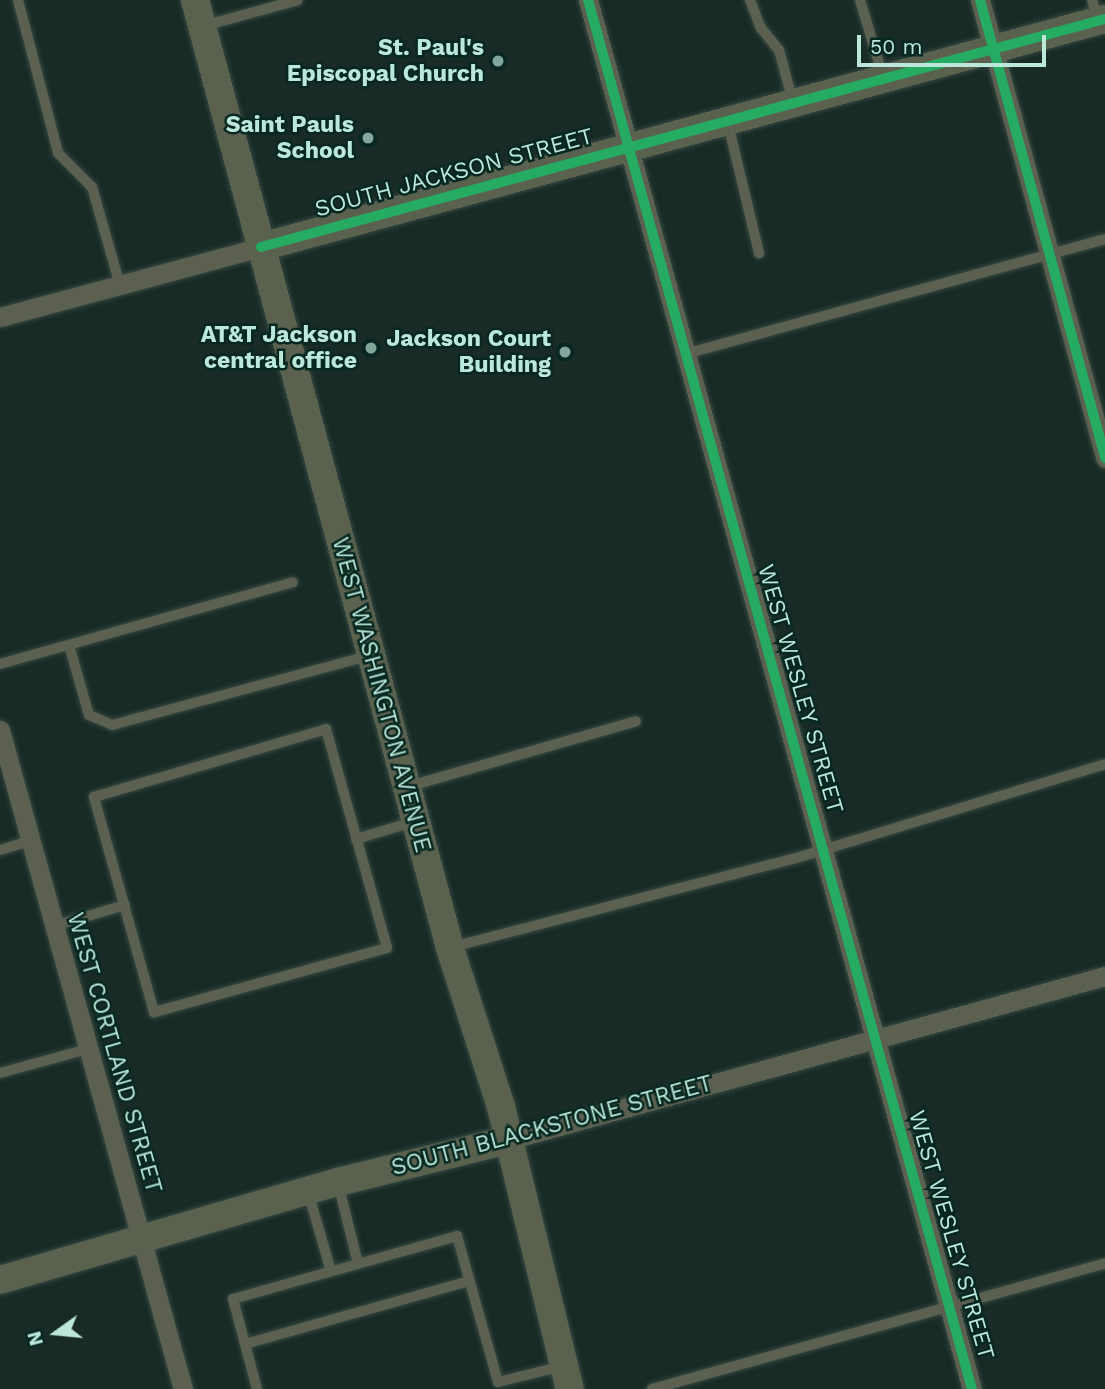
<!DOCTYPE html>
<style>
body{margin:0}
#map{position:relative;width:1105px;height:1389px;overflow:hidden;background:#192b26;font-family:"Work Sans",sans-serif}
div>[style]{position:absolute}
.roads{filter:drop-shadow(0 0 2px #354842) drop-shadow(0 0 2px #354842)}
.lane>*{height:10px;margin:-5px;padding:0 5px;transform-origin:5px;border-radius:5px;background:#5b6050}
.street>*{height:19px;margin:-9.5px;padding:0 9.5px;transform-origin:9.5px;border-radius:9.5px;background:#5b6050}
.secondary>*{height:28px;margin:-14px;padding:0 14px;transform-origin:14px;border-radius:14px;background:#5a624f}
.cycleway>*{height:10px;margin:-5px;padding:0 5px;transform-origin:5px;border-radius:5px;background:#26ab63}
.dots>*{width:19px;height:19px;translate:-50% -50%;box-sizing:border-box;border:4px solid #072820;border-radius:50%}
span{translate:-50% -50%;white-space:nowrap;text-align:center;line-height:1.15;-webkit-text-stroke:5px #072820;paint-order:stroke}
.poi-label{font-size:23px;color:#bbe8db;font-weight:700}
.right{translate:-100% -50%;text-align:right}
.street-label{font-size:23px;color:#bbe8db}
.north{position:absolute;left:21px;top:1298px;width:70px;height:70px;-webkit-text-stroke:5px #072820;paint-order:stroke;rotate:255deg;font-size:19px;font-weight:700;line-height:28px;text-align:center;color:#bbe8db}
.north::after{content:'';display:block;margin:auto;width:24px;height:32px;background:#bbe8db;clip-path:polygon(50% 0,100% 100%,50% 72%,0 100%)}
.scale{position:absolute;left:857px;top:35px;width:189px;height:32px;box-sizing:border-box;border:4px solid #bbe8db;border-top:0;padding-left:9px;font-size:21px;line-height:24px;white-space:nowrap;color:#bbe8db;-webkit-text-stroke:5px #072820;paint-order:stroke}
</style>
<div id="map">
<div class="roads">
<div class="lane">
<div style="left:18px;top:0;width:158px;rotate:75.3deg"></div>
<div style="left:58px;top:153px;width:48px;rotate:45deg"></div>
<div style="left:92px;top:187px;width:102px;rotate:74.1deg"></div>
<div style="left:750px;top:0;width:30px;rotate:69deg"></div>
<div style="left:761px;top:28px;width:28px;rotate:51deg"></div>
<div style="left:779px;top:50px;width:54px;rotate:74.9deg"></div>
<div style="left:860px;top:0;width:79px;rotate:73.2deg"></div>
<div style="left:1092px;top:0;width:21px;rotate:73deg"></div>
<div style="left:203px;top:26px;width:98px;rotate:-15.3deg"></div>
<div style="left:728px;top:124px;width:133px;rotate:76.5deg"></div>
<div style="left:685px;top:354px;width:435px;rotate:-15.3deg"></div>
<div style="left:69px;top:645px;width:73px;rotate:74.1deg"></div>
<div style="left:89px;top:715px;width:25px;rotate:23deg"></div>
<div style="left:112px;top:725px;width:265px;rotate:-15.1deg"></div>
<div style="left:0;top:664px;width:304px;rotate:-15.6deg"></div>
<div style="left:326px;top:729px;width:227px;rotate:74.4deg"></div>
<div style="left:387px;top:948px;width:242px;rotate:164.6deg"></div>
<div style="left:154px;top:1012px;width:223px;rotate:-105.6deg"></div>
<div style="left:94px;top:797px;width:242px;rotate:-16.3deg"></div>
<div style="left:410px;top:786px;width:235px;rotate:-16deg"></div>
<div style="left:356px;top:839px;width:59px;rotate:-16.6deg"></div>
<div style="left:0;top:850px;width:31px;rotate:-17deg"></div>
<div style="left:54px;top:926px;width:74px;rotate:-16.5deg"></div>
<div style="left:452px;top:947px;width:352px;rotate:-14.5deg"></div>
<div style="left:793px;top:859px;width:326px;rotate:-16.9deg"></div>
<div style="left:0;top:1073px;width:91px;rotate:-15.3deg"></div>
<div style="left:338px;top:1183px;width:83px;rotate:76.1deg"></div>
<div style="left:308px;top:1192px;width:82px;rotate:73.8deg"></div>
<div style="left:245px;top:1344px;width:233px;rotate:-15.7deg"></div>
<div style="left:257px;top:1389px;width:93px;rotate:-104.9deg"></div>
<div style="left:233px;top:1299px;width:233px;rotate:-15.7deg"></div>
<div style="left:457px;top:1236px;width:152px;rotate:74.3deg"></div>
<div style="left:498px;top:1382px;width:67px;rotate:-13.8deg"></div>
<div style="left:652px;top:1389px;width:470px;rotate:-15.5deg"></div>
</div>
<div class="street">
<div style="left:588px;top:0;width:1441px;rotate:74.55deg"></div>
<div style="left:980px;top:0;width:475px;rotate:74.7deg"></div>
<div style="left:0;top:317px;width:270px;rotate:-15deg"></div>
<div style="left:0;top:730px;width:684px;rotate:74.48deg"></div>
<div style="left:508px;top:1140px;width:619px;rotate:-15.36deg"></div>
</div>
<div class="secondary">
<div style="left:195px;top:0;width:982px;rotate:74.94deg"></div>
<div style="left:450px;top:948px;width:167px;rotate:72.2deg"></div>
<div style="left:501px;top:1107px;width:290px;rotate:76.3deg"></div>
<div style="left:261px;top:247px;width:874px;rotate:-15.12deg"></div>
<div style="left:0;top:1280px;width:352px;rotate:-16.2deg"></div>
<div style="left:338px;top:1182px;width:175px;rotate:-13.9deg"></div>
</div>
</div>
<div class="cycleway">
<div style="left:588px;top:0;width:1441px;rotate:74.55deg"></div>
<div style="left:980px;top:0;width:475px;rotate:74.7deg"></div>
<div style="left:261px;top:247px;width:874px;rotate:-15.12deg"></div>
</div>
<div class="dots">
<div style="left:498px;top:61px;background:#82a69c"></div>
<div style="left:368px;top:138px;background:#82a69c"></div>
<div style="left:371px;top:348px;background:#82a69c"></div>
<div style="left:565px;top:352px;background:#82a69c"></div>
</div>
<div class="poi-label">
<span class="right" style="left:484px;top:61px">St. Paul's<br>Episcopal Church</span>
<span class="right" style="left:354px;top:138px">Saint Pauls<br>School</span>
<span class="right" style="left:357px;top:348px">AT&amp;T Jackson<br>central office</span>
<span class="right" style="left:551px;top:352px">Jackson Court<br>Building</span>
</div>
<div class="street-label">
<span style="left:454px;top:173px;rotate:-15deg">SOUTH JACKSON STREET</span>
<span style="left:800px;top:689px;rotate:74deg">WEST WESLEY STREET</span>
<span style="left:381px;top:695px;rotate:75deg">WEST WASHINGTON AVENUE</span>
<span style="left:114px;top:1053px;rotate:74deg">WEST CORTLAND STREET</span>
<span style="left:552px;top:1126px;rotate:-15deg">SOUTH BLACKSTONE STREET</span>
<span style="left:951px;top:1235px;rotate:74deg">WEST WESLEY STREET</span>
</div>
<div class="north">N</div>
<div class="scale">50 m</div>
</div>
